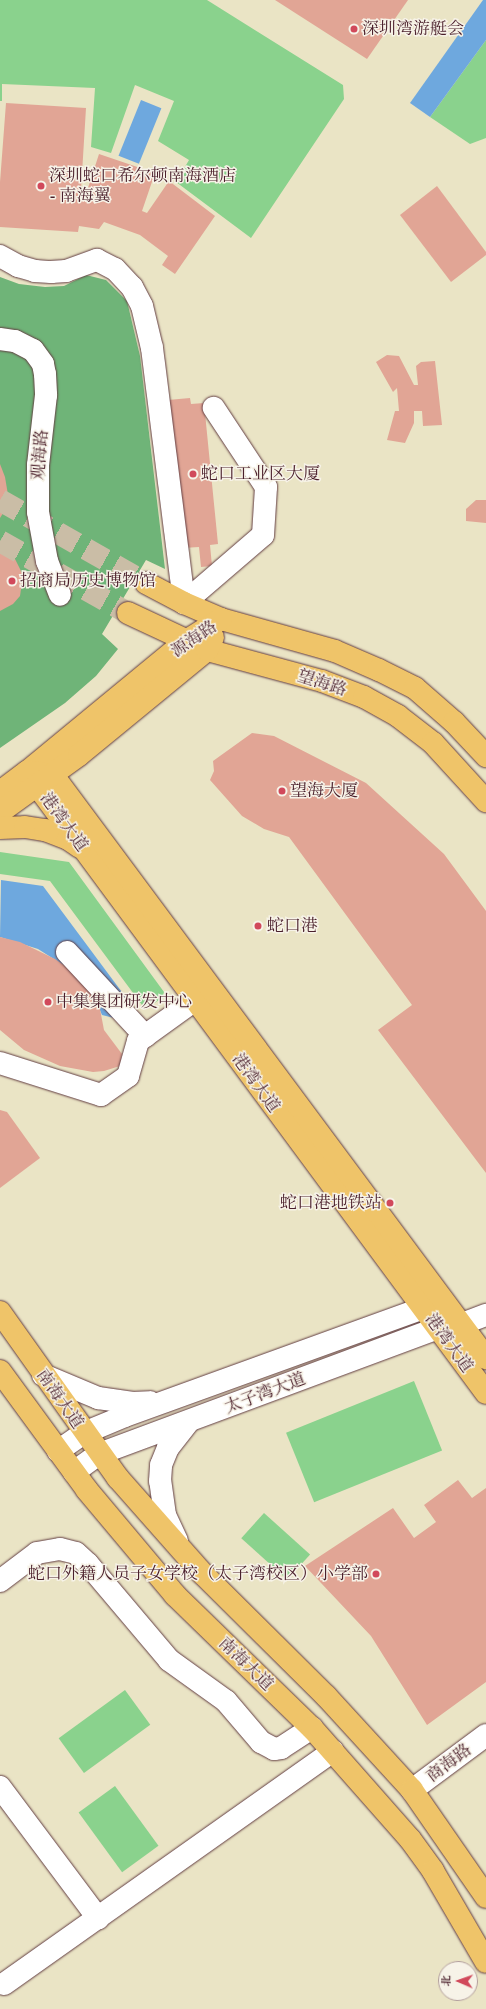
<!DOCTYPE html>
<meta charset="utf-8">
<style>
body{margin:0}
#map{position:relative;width:486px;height:2009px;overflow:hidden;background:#eae4c5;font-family:"IM FELL Double Pica","Noto Serif SC",serif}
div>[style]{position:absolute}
.green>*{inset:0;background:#8ad28d;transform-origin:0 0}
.forest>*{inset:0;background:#6fb478}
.water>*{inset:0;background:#6ea8de;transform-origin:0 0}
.building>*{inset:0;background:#e1a595}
.major-tunnel>*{height:22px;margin-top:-11px;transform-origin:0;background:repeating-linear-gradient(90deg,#cabda6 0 22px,transparent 0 33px)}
.roads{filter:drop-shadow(0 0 1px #623d42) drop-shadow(0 0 1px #623d42)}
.minor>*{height:22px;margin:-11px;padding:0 11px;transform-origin:11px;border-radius:11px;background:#fff}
.major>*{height:22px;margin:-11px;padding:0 11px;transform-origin:11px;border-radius:11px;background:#efc469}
.dots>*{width:11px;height:11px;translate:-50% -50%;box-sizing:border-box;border:2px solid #f7f3e8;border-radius:50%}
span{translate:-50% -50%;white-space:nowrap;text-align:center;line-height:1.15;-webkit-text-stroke:3px #f7f3e8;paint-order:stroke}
.poi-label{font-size:17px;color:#4a1f2b}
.left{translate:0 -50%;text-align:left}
.right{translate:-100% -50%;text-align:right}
.street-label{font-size:17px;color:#4a1f2b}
.north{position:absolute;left:438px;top:1961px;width:40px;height:40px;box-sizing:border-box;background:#f7f3e8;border:1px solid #b29e9c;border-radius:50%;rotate:272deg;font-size:11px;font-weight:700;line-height:16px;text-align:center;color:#4a1f2b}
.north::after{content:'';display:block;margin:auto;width:14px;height:18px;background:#d1495b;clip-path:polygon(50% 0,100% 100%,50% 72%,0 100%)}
</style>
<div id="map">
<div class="green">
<div style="clip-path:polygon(0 0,207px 0,343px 85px,344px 99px,251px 238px,176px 182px,189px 160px,158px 141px,174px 101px,135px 85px,111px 153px,91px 147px,95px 88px,2px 84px,2px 101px,0 101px)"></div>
<div style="clip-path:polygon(486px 40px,486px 138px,470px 144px,430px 117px)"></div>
<div style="clip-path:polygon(0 852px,69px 862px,164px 992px,162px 998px,150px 1006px,142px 1005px,50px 881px,0 874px)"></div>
<div style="left:414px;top:1381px;width:75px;height:138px;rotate:68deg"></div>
<div style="left:264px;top:1513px;width:62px;height:34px;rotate:42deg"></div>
<div style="left:125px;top:1690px;width:43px;height:82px;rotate:54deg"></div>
<div style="left:115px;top:1786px;width:74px;height:45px;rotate:54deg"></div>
</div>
<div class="forest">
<div style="clip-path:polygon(86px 275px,106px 280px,127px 301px,140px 356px,165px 569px,146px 560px,102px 634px,118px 649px,96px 676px,65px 703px,0 748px,0 277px,19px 284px,45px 287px,64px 286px)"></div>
</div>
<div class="water">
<div style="clip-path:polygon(483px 0,486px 0,486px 40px,430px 117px,410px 103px)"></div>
<div style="left:141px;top:100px;width:22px;height:60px;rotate:22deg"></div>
<div style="clip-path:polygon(1px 880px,43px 886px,130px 1003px,114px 1018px,102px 1015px,93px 994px,68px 968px,38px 949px,0 937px)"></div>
</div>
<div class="building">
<div style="clip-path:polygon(275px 0,408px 0,367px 59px)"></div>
<div style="clip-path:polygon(6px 103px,86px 108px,81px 190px,87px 191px,99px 154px,155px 173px,142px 211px,147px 213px,169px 181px,215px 216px,175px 274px,162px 265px,168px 256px,140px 235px,104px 222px,99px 229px,79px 226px,78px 232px,0 227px,0 182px)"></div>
<div style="clip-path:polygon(437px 186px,486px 252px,486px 255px,451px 282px,400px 215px)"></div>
<div style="clip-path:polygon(387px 355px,399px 356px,414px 385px,418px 385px,416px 366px,421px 362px,435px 361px,442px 425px,423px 426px,422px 411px,414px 411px,414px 423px,405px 443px,387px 440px,395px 411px,399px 411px,397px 388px,393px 392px,376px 362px)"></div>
<div style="clip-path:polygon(190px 398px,191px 404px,204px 403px,218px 544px,210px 545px,212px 566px,201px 567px,199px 547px,183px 548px,168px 400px)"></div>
<div style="clip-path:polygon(0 464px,5px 477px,8px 495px,5px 510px,0 518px)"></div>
<div style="clip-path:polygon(476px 500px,486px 500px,486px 523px,466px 521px,466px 509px)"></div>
<div style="clip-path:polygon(0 543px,14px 557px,23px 575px,20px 596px,13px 604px,0 611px)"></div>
<div style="clip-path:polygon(252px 733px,274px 736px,366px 783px,444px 854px,486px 911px,486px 1173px,378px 1030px,412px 1005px,289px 837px,264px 829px,242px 816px,210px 780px,214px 771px,213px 761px)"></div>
<div style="clip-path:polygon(0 937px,20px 942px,55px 959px,68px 968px,93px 994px,100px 1009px,104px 1030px,122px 1054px,120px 1066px,104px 1071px,93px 1072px,60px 1066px,24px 1050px,0 1030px)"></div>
<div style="clip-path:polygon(0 1110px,7px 1112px,40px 1158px,0 1188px)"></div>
<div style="clip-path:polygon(458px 1480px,472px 1498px,486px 1488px,486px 1682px,427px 1725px,371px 1636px,305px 1566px,393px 1508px,414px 1538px,436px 1522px,424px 1505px)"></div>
</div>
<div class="major-tunnel">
<div style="left:0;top:500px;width:168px;rotate:29.6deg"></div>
<div style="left:0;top:541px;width:147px;rotate:29.4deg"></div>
</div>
<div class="roads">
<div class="minor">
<div style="left:0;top:256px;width:21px;rotate:29deg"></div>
<div style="left:18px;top:266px;width:18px;rotate:16deg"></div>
<div style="left:35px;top:271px;width:16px;rotate:4deg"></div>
<div style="left:51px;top:272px;width:15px;rotate:-4deg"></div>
<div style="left:66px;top:271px;width:33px;rotate:-20deg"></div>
<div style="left:97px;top:260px;width:20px;rotate:27deg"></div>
<div style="left:115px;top:269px;width:25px;rotate:47deg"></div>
<div style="left:132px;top:287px;width:21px;rotate:62deg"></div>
<div style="left:142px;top:306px;width:43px;rotate:76.6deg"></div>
<div style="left:152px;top:348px;width:257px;rotate:82.8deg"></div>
<div style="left:0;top:339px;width:15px;rotate:8deg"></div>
<div style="left:15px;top:341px;width:20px;rotate:27deg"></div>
<div style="left:33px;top:350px;width:17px;rotate:54deg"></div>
<div style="left:43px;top:364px;width:10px;rotate:79deg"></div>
<div style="left:45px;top:374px;width:21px;rotate:87deg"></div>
<div style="left:46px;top:395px;width:70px;rotate:96.5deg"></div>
<div style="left:38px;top:465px;width:47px;rotate:90deg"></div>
<div style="left:38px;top:512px;width:50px;rotate:79.6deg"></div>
<div style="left:47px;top:561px;width:36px;rotate:69deg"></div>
<div style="left:184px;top:603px;width:104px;rotate:-40.7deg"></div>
<div style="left:263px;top:535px;width:48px;rotate:-86.4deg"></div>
<div style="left:266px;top:487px;width:95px;rotate:-123.4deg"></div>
<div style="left:67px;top:952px;width:115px;rotate:47.1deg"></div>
<div style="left:0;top:1063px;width:106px;rotate:17.6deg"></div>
<div style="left:101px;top:1095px;width:33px;rotate:-35deg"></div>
<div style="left:128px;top:1076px;width:36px;rotate:-74deg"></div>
<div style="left:138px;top:1041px;width:70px;rotate:-35.7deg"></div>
<div style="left:43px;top:1375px;width:60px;rotate:22.7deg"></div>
<div style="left:98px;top:1398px;width:35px;rotate:8deg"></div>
<div style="left:133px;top:1403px;width:17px;rotate:-3deg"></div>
<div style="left:58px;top:1451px;width:32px;rotate:-35deg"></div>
<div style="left:84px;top:1433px;width:44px;rotate:-22.5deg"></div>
<div style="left:125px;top:1416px;width:317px;rotate:-19.9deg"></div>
<div style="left:423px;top:1308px;width:18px;rotate:22deg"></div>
<div style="left:74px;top:1472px;width:31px;rotate:-36deg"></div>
<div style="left:99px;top:1454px;width:362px;rotate:-20.4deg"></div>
<div style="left:438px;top:1328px;width:24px;rotate:-9deg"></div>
<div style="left:462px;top:1324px;width:26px;rotate:-21deg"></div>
<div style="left:177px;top:1541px;width:29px;rotate:-115deg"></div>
<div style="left:165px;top:1515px;width:34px;rotate:-98deg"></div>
<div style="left:160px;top:1481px;width:16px;rotate:-86deg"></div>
<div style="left:161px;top:1465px;width:18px;rotate:-68deg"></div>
<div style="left:168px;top:1448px;width:33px;rotate:-52deg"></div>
<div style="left:0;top:1581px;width:46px;rotate:-37.1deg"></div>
<div style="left:37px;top:1553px;width:23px;rotate:-10deg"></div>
<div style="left:60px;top:1549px;width:16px;rotate:14deg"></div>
<div style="left:76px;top:1553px;width:16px;rotate:43deg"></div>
<div style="left:88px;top:1564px;width:126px;rotate:49.8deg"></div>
<div style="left:169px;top:1660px;width:70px;rotate:35.7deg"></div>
<div style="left:226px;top:1701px;width:54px;rotate:49.5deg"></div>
<div style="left:261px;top:1742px;width:15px;rotate:28deg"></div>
<div style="left:274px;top:1749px;width:7px;rotate:-8deg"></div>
<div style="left:281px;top:1748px;width:37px;rotate:-33deg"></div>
<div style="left:0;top:1787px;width:164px;rotate:53.2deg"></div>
<div style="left:412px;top:1790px;width:92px;rotate:-36.6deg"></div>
<div style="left:4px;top:1984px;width:403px;rotate:-35.3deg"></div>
</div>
<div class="major">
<div style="left:146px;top:583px;width:43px;rotate:27.8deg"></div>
<div style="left:184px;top:603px;width:40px;rotate:23.4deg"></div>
<div style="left:221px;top:619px;width:118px;rotate:15.7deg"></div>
<div style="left:335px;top:651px;width:48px;rotate:23.4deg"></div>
<div style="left:379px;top:670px;width:40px;rotate:26.6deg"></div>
<div style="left:415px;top:688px;width:52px;rotate:41.1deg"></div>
<div style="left:454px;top:722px;width:47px;rotate:46.7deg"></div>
<div style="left:128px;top:613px;width:87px;rotate:25.1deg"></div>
<div style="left:207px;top:650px;width:119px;rotate:15.1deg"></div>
<div style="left:322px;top:681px;width:45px;rotate:20.9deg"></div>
<div style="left:364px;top:697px;width:39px;rotate:29deg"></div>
<div style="left:398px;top:716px;width:44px;rotate:37.6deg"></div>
<div style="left:433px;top:743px;width:79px;rotate:47.6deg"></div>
<div style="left:221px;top:619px;width:41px;rotate:147.8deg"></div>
<div style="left:186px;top:641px;width:206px;rotate:140.5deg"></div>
<div style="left:27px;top:772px;width:772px;rotate:53.53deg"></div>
<div style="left:52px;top:774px;width:728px;rotate:53.38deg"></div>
<div style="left:0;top:792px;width:34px;rotate:-37deg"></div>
<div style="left:27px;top:772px;width:14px;rotate:4deg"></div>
<div style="left:0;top:812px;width:97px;rotate:-35.8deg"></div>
<div style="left:79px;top:755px;width:166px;rotate:-39.4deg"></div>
<div style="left:207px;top:650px;width:14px;rotate:-65deg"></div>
<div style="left:0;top:828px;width:25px;rotate:-2deg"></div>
<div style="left:25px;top:827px;width:20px;rotate:9deg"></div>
<div style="left:45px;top:830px;width:25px;rotate:21deg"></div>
<div style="left:68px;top:839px;width:14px;rotate:34deg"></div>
<div style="left:0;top:1312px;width:204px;rotate:54.6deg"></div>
<div style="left:118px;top:1478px;width:127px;rotate:48.5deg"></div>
<div style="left:202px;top:1573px;width:175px;rotate:44.8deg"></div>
<div style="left:326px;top:1696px;width:127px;rotate:47.5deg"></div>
<div style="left:412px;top:1790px;width:130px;rotate:55.3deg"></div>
<div style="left:0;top:1371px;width:147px;rotate:53.8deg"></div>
<div style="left:87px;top:1490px;width:137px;rotate:50deg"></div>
<div style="left:175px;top:1595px;width:191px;rotate:44.2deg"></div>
<div style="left:312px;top:1728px;width:148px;rotate:48.6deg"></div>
<div style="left:410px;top:1839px;width:39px;rotate:54deg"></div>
<div style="left:433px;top:1871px;width:105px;rotate:59.8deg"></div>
</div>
</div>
<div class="dots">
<div style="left:354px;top:29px;background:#d1495b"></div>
<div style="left:41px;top:186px;background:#d1495b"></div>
<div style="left:193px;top:474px;background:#d1495b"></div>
<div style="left:12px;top:581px;background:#d1495b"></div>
<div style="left:282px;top:791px;background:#d1495b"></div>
<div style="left:258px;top:926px;background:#d1495b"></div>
<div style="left:48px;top:1002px;background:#d1495b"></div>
<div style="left:390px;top:1203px;background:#d1495b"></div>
<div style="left:376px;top:1574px;background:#d1495b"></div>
</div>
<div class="poi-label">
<span class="left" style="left:362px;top:29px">深圳湾游艇会</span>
<span class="left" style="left:49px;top:186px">深圳蛇口希尔顿南海酒店<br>- 南海翼</span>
<span class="left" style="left:201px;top:474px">蛇口工业区大厦</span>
<span class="left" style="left:20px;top:581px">招商局历史博物馆</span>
<span class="left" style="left:290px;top:791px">望海大厦</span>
<span class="left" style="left:267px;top:926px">蛇口港</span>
<span class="left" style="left:56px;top:1002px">中集集团研发中心</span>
<span class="right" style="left:382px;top:1203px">蛇口港地铁站</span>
<span class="right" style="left:368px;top:1574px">蛇口外籍人员子女学校（太子湾校区）小学部</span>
</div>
<div class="street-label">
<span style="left:40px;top:455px;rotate:-85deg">观海路</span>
<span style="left:194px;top:639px;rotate:-34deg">源海路</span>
<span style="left:322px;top:683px;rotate:18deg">望海路</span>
<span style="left:64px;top:822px;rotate:54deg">港湾大道</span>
<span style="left:256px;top:1083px;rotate:54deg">港湾大道</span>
<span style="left:449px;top:1343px;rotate:54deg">港湾大道</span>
<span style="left:265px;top:1393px;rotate:-21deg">太子湾大道</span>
<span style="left:60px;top:1399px;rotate:55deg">南海大道</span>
<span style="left:246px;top:1664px;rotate:44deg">南海大道</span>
<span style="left:449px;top:1763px;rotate:-37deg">商海路</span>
</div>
<div class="north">北</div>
</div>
